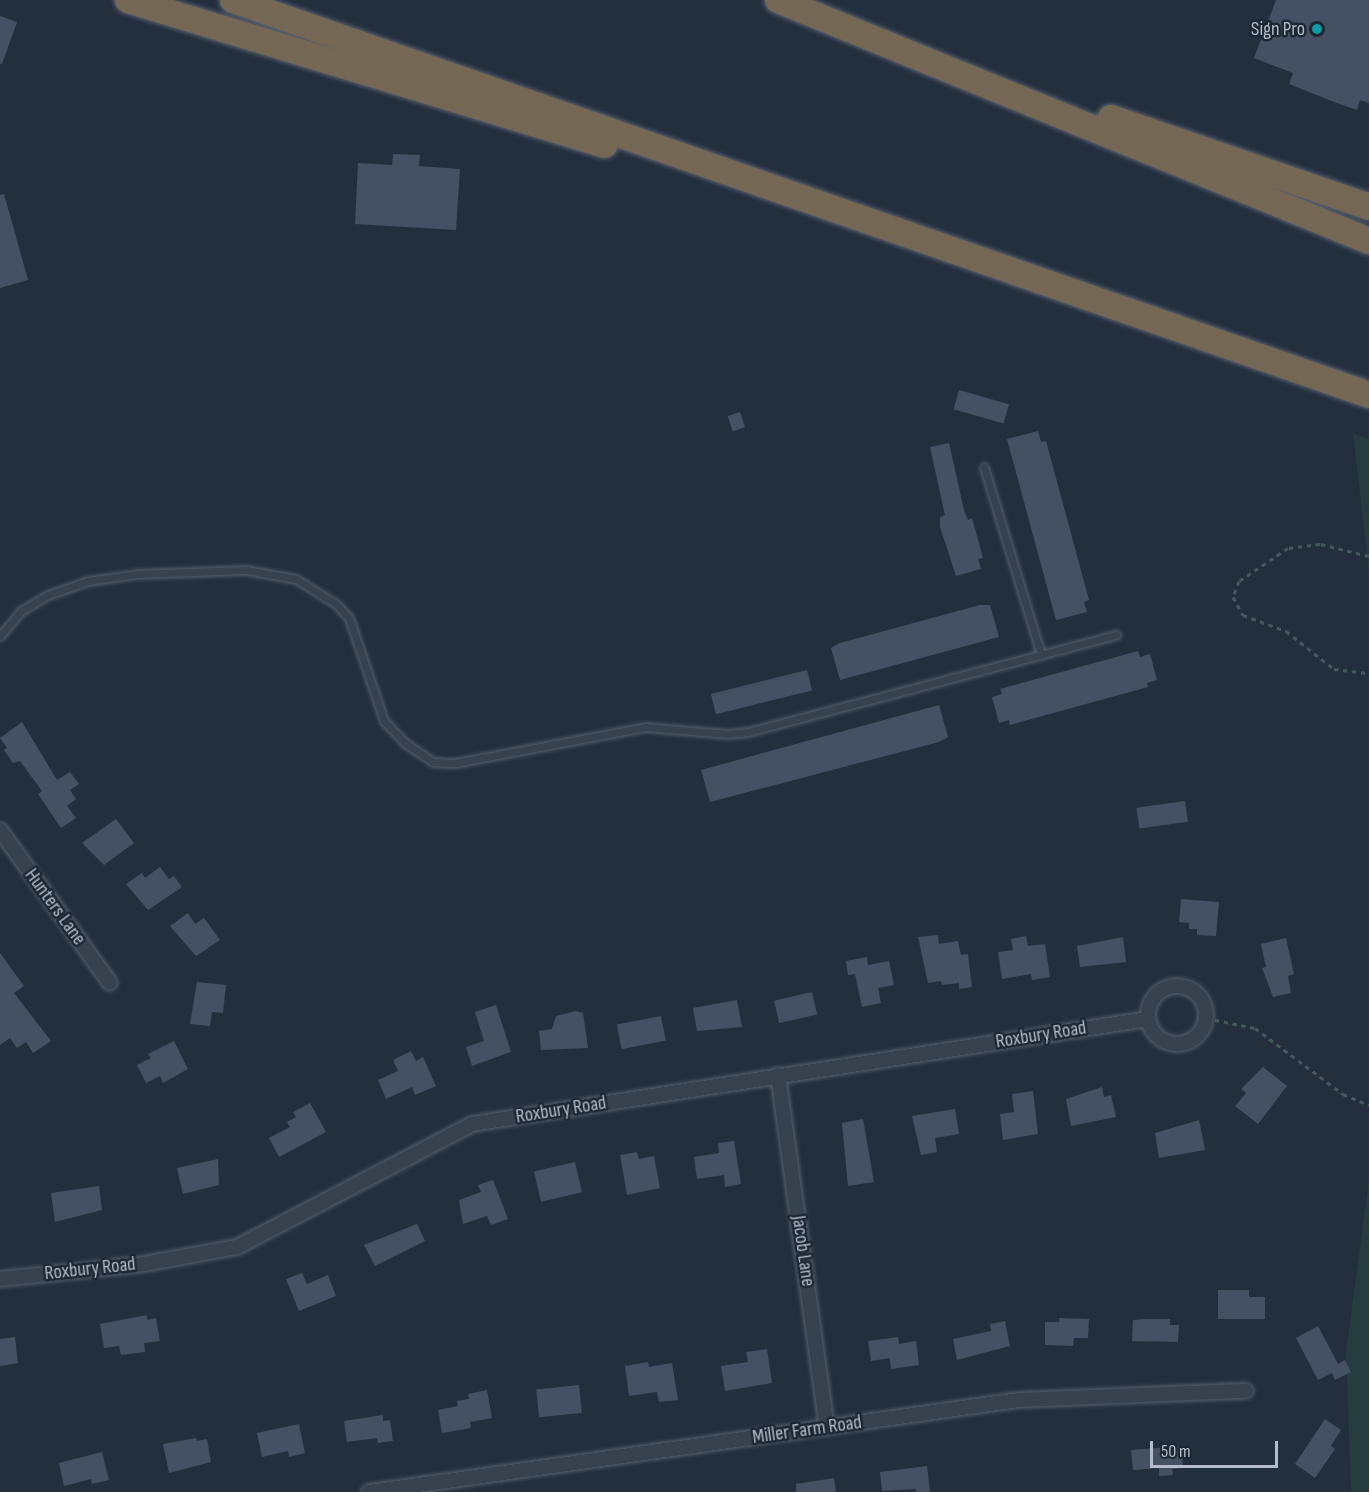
<!DOCTYPE html>
<style>
body{margin:0}
#map{position:relative;width:1369px;height:1492px;overflow:hidden;background:#242f3e;font-family:"Sofia Sans Condensed",sans-serif}
div>[style]{position:absolute}
.green>*{inset:0;background:#263c3f}
.building>*{inset:0;background:#455162;transform-origin:0 0}
.path>*{height:3px;margin-top:-1.5px;transform-origin:0;background:repeating-linear-gradient(90deg,#44595c 0 4.5px,transparent 0 9px)}
.roads{filter:drop-shadow(0 0 2px #565f6c) drop-shadow(0 0 2px #565f6c)}
.lane>*{height:7px;margin:-3.5px;padding:0 3.5px;transform-origin:3.5px;border-radius:3.5px;background:#38414e}
.street>*{height:14px;margin:-7px;padding:0 7px;transform-origin:7px;border-radius:7px;background:#38414e}
.street>.ring{margin:-7px;padding:0;box-sizing:content-box;background:none;border:14px solid #38414e;border-radius:50%}
.highway>*{height:26px;margin:-13px;padding:0 13px;transform-origin:13px;border-radius:13px;background:#746855}
.dots>*{width:16px;height:16px;translate:-50% -50%;box-sizing:border-box;border:3px solid #1d2633;border-radius:50%}
span{translate:-50% -50%;white-space:nowrap;text-align:center;line-height:1.15;-webkit-text-stroke:5px #1d2633;paint-order:stroke}
.poi-label{font-size:20px;color:#b4bcc9}
.right{translate:-100% -50%;text-align:right}
.street-label{font-size:20px;color:#b4bcc9}
.scale{position:absolute;left:1150px;top:1441px;width:128px;height:27px;box-sizing:border-box;border:3px solid #b4bcc9;border-top:0;padding-left:8px;font-size:18px;line-height:21px;white-space:nowrap;color:#b4bcc9;-webkit-text-stroke:4px #1d2633;paint-order:stroke}
</style>
<div id="map">
<div class="green">
<div style="clip-path:polygon(1353px 433px,1369px 439px,1369px 572px)"></div>
<div style="clip-path:polygon(1369px 1180px,1369px 1492px,1351px 1492px,1346px 1352px)"></div>
</div>
<div class="building">
<div style="clip-path:polygon(1276px 0,1369px 0,1369px 103px,1360px 100px,1357px 110px,1334px 102px,1289px 84px,1293px 73px,1254px 58px)"></div>
<div style="clip-path:polygon(0 16px,17px 22px,2px 64px,0 64px)"></div>
<div style="clip-path:polygon(393px 154px,420px 155px,419px 166px,460px 169px,456px 230px,355px 224px,358px 163px,392px 165px)"></div>
<div style="clip-path:polygon(4px 194px,28px 280px,0 288px,0 195px)"></div>
<div style="left:959px;top:390px;width:52px;height:20px;rotate:16deg"></div>
<div style="left:740px;top:412px;width:16px;height:13px;rotate:72deg"></div>
<div style="clip-path:polygon(1038px 431px,1041px 442px,1046px 441px,1089px 600px,1084px 602px,1087px 612px,1056px 620px,1007px 439px)"></div>
<div style="clip-path:polygon(949px 443px,964px 510px,968px 520px,972px 518px,983px 558px,978px 559px,981px 569px,956px 576px,940px 527px,940px 517px,945px 515px,930px 447px)"></div>
<div style="clip-path:polygon(980px 605px,990px 605px,999px 637px,840px 680px,831px 648px,840px 643px)"></div>
<div style="clip-path:polygon(1138px 651px,1140px 657px,1150px 654px,1157px 680px,1147px 683px,1148px 687px,1010px 725px,1009px 720px,999px 723px,992px 697px,1002px 694px,1000px 689px)"></div>
<div style="left:807px;top:670px;width:21px;height:99px;rotate:76deg"></div>
<div style="clip-path:polygon(939px 705px,948px 737px,939px 742px,710px 802px,701px 770px)"></div>
<div style="clip-path:polygon(22px 722px,57px 780px,70px 772px,79px 784px,70px 790px,76px 799px,67px 806px,76px 818px,61px 828px,38px 794px,42px 791px,20px 761px,13px 763px,4px 750px,7px 748px,0 738px)"></div>
<div style="left:1185px;top:801px;width:21px;height:49px;rotate:82deg"></div>
<div style="clip-path:polygon(116px 819px,134px 843px,104px 865px,82px 843px)"></div>
<div style="clip-path:polygon(160px 867px,169px 879px,174px 876px,182px 887px,148px 910px,126px 884px,142px 873px,145px 878px)"></div>
<div style="clip-path:polygon(1181px 899px,1219px 902px,1216px 936px,1197px 935px,1197px 929px,1189px 929px,1189px 923px,1179px 922px)"></div>
<div style="clip-path:polygon(188px 913px,195px 924px,204px 918px,220px 940px,196px 956px,170px 926px)"></div>
<div style="clip-path:polygon(938px 935px,939px 944px,958px 941px,961px 955px,968px 954px,972px 987px,959px 989px,959px 983px,942px 985px,941px 981px,928px 983px,918px 937px)"></div>
<div style="clip-path:polygon(1026px 936px,1028px 946px,1045px 944px,1050px 977px,1032px 980px,1031px 974px,1002px 979px,998px 952px,1013px 950px,1011px 939px)"></div>
<div style="clip-path:polygon(1123px 937px,1126px 962px,1080px 967px,1077px 946px)"></div>
<div style="clip-path:polygon(1286px 938px,1294px 974px,1288px 976px,1291px 993px,1273px 997px,1262px 968px,1266px 967px,1261px 944px)"></div>
<div style="clip-path:polygon(0 953px,24px 986px,14px 993px,51px 1041px,33px 1053px,26px 1042px,17px 1048px,10px 1038px,0 1045px)"></div>
<div style="clip-path:polygon(867px 957px,868px 965px,889px 961px,894px 985px,878px 988px,881px 1003px,862px 1007px,855px 974px,848px 975px,846px 961px)"></div>
<div style="clip-path:polygon(197px 982px,226px 985px,223px 1013px,212px 1012px,210px 1026px,190px 1024px)"></div>
<div style="left:812px;top:992px;width:23px;height:39px;rotate:77deg"></div>
<div style="clip-path:polygon(737px 1000px,742px 1027px,697px 1031px,693px 1008px)"></div>
<div style="clip-path:polygon(496px 1005px,511px 1052px,472px 1066px,466px 1047px,484px 1041px,475px 1012px)"></div>
<div style="clip-path:polygon(576px 1011px,583px 1013px,588px 1048px,541px 1050px,539px 1031px,552px 1029px,556px 1016px)"></div>
<div style="left:661px;top:1016px;width:25px;height:45px;rotate:79deg"></div>
<div style="clip-path:polygon(174px 1041px,188px 1069px,163px 1083px,160px 1076px,146px 1083px,137px 1065px,151px 1058px,148px 1054px)"></div>
<div style="clip-path:polygon(411px 1051px,416px 1061px,423px 1057px,436px 1086px,415px 1095px,412px 1087px,386px 1099px,378px 1080px,398px 1071px,393px 1060px)"></div>
<div style="clip-path:polygon(1263px 1067px,1287px 1086px,1258px 1124px,1235px 1106px,1246px 1093px,1241px 1089px)"></div>
<div style="clip-path:polygon(1102px 1087px,1104px 1097px,1111px 1095px,1116px 1117px,1071px 1126px,1066px 1099px)"></div>
<div style="clip-path:polygon(1033px 1091px,1038px 1134px,1003px 1140px,1000px 1114px,1014px 1112px,1012px 1094px)"></div>
<div style="clip-path:polygon(310px 1103px,326px 1132px,279px 1157px,269px 1138px,290px 1127px,287px 1122px,296px 1117px,293px 1112px)"></div>
<div style="clip-path:polygon(955px 1109px,959px 1134px,935px 1138px,937px 1152px,921px 1155px,912px 1116px)"></div>
<div style="clip-path:polygon(863px 1119px,874px 1182px,848px 1186px,842px 1123px)"></div>
<div style="clip-path:polygon(1199px 1120px,1205px 1150px,1159px 1158px,1155px 1133px)"></div>
<div style="clip-path:polygon(734px 1141px,741px 1184px,725px 1187px,724px 1175px,697px 1179px,694px 1157px,719px 1153px,718px 1143px)"></div>
<div style="clip-path:polygon(637px 1152px,639px 1159px,654px 1156px,660px 1188px,627px 1195px,620px 1155px)"></div>
<div style="clip-path:polygon(218px 1159px,219px 1185px,183px 1194px,177px 1168px)"></div>
<div style="left:575px;top:1162px;width:31px;height:42px;rotate:77deg"></div>
<div style="clip-path:polygon(493px 1180px,508px 1219px,491px 1225px,487px 1216px,463px 1224px,459px 1200px,481px 1192px,478px 1185px)"></div>
<div style="clip-path:polygon(99px 1186px,102px 1210px,55px 1222px,51px 1193px)"></div>
<div style="clip-path:polygon(417px 1224px,425px 1241px,375px 1266px,364px 1245px)"></div>
<div style="clip-path:polygon(302px 1273px,307px 1284px,328px 1275px,336px 1296px,299px 1311px,286px 1279px)"></div>
<div style="clip-path:polygon(1218px 1290px,1249px 1290px,1249px 1297px,1265px 1297px,1265px 1319px,1218px 1319px)"></div>
<div style="clip-path:polygon(147px 1315px,147px 1320px,156px 1318px,160px 1341px,144px 1343px,145px 1352px,121px 1355px,119px 1346px,104px 1348px,100px 1324px)"></div>
<div style="clip-path:polygon(1059px 1318px,1089px 1319px,1088px 1338px,1074px 1338px,1073px 1346px,1045px 1345px,1045px 1322px,1059px 1322px)"></div>
<div style="clip-path:polygon(1144px 1319px,1170px 1319px,1170px 1325px,1179px 1325px,1178px 1342px,1132px 1341px,1133px 1320px)"></div>
<div style="clip-path:polygon(1005px 1321px,1010px 1346px,957px 1360px,953px 1339px,991px 1331px,990px 1324px)"></div>
<div style="clip-path:polygon(1318px 1326px,1338px 1364px,1345px 1360px,1351px 1372px,1335px 1380px,1332px 1373px,1318px 1380px,1296px 1338px)"></div>
<div style="clip-path:polygon(15px 1337px,18px 1363px,0 1366px,0 1339px)"></div>
<div style="clip-path:polygon(898px 1337px,899px 1344px,916px 1341px,919px 1365px,891px 1369px,890px 1358px,871px 1361px,868px 1341px)"></div>
<div style="clip-path:polygon(767px 1349px,772px 1383px,725px 1391px,721px 1366px,748px 1362px,746px 1352px)"></div>
<div style="clip-path:polygon(648px 1362px,649px 1367px,672px 1363px,678px 1400px,659px 1402px,657px 1392px,629px 1396px,625px 1366px)"></div>
<div style="left:579px;top:1385px;width:28px;height:43px;rotate:84deg"></div>
<div style="clip-path:polygon(487px 1390px,492px 1418px,470px 1422px,471px 1428px,442px 1433px,438px 1410px,458px 1406px,457px 1401px,469px 1399px,468px 1394px)"></div>
<div style="clip-path:polygon(383px 1415px,383px 1421px,390px 1420px,393px 1441px,378px 1443px,377px 1438px,347px 1442px,344px 1421px)"></div>
<div style="clip-path:polygon(1325px 1419px,1341px 1430px,1331px 1446px,1335px 1449px,1315px 1478px,1295px 1464px)"></div>
<div style="clip-path:polygon(299px 1424px,305px 1453px,289px 1457px,288px 1451px,262px 1457px,257px 1433px)"></div>
<div style="clip-path:polygon(196px 1438px,197px 1441px,207px 1439px,211px 1462px,169px 1473px,163px 1444px)"></div>
<div style="clip-path:polygon(1182px 1446px,1183px 1468px,1172px 1469px,1173px 1475px,1159px 1476px,1159px 1468px,1133px 1470px,1131px 1450px)"></div>
<div style="clip-path:polygon(102px 1452px,109px 1480px,92px 1484px,91px 1479px,64px 1486px,59px 1463px)"></div>
<div style="clip-path:polygon(927px 1466px,930px 1492px,916px 1492px,916px 1489px,882px 1491px,880px 1472px)"></div>
<div style="clip-path:polygon(834px 1478px,836px 1492px,796px 1492px,796px 1484px)"></div>
</div>
<div class="path">
<div style="left:1369px;top:556px;width:50px;rotate:-166.2deg"></div>
<div style="left:1320px;top:544px;width:32px;rotate:173deg"></div>
<div style="left:1288px;top:548px;width:59px;rotate:146deg"></div>
<div style="left:1239px;top:581px;width:17px;rotate:111deg"></div>
<div style="left:1233px;top:597px;width:21px;rotate:61deg"></div>
<div style="left:1243px;top:615px;width:46px;rotate:20.4deg"></div>
<div style="left:1286px;top:631px;width:61px;rotate:38.4deg"></div>
<div style="left:1334px;top:669px;width:35px;rotate:7deg"></div>
<div style="left:1206px;top:1018px;width:50px;rotate:11.5deg"></div>
<div style="left:1255px;top:1028px;width:110px;rotate:36.9deg"></div>
<div style="left:1343px;top:1094px;width:28px;rotate:23deg"></div>
</div>
<div class="roads">
<div class="lane">
<div style="left:984px;top:467px;width:196px;rotate:73.1deg"></div>
<div style="left:0;top:636px;width:33px;rotate:-50deg"></div>
<div style="left:21px;top:611px;width:31px;rotate:-31deg"></div>
<div style="left:48px;top:595px;width:42px;rotate:-19.3deg"></div>
<div style="left:88px;top:581px;width:49px;rotate:-8.1deg"></div>
<div style="left:137px;top:574px;width:109px;rotate:-2.1deg"></div>
<div style="left:246px;top:570px;width:51px;rotate:10.2deg"></div>
<div style="left:296px;top:579px;width:47px;rotate:32deg"></div>
<div style="left:336px;top:604px;width:19px;rotate:47deg"></div>
<div style="left:349px;top:618px;width:109px;rotate:71.2deg"></div>
<div style="left:384px;top:721px;width:30px;rotate:46deg"></div>
<div style="left:405px;top:743px;width:34px;rotate:34deg"></div>
<div style="left:433px;top:762px;width:22px;rotate:3deg"></div>
<div style="left:455px;top:763px;width:193px;rotate:-10.7deg"></div>
<div style="left:645px;top:727px;width:83px;rotate:4.8deg"></div>
<div style="left:728px;top:734px;width:20px;rotate:-6deg"></div>
<div style="left:748px;top:732px;width:381px;rotate:-14.8deg"></div>
</div>
<div class="street">
<div style="left:0;top:830px;width:188px;rotate:54.3deg"></div>
<div class="ring" style="left:1148px;top:986px;width:44px;height:44px"></div>
<div style="left:778px;top:1075px;width:356px;rotate:82.1deg"></div>
<div style="left:0;top:1279px;width:145px;rotate:-5.9deg"></div>
<div style="left:144px;top:1264px;width:95px;rotate:-10.4deg"></div>
<div style="left:237px;top:1247px;width:265px;rotate:-27.6deg"></div>
<div style="left:472px;top:1124px;width:684px;rotate:-8.83deg"></div>
<div style="left:369px;top:1492px;width:656px;rotate:-8.06deg"></div>
<div style="left:1019px;top:1400px;width:227px;rotate:-2.3deg"></div>
</div>
<div class="highway">
<div style="left:128px;top:0;width:498px;rotate:16.9deg"></div>
<div style="left:233px;top:0;width:1203px;rotate:19.17deg"></div>
<div style="left:778px;top:0;width:638px;rotate:22.18deg"></div>
<div style="left:1111px;top:118px;width:273px;rotate:19deg"></div>
</div>
</div>
<div class="dots">
<div style="left:1317px;top:29px;background:#0f9aa8"></div>
</div>
<div class="poi-label">
<span class="right" style="left:1305px;top:29px">Sign Pro</span>
</div>
<div class="street-label">
<span style="left:55px;top:907px;rotate:54deg">Hunters Lane</span>
<span style="left:1041px;top:1035px;rotate:-9deg">Roxbury Road</span>
<span style="left:561px;top:1110px;rotate:-9deg">Roxbury Road</span>
<span style="left:803px;top:1251px;rotate:82deg">Jacob Lane</span>
<span style="left:90px;top:1269px;rotate:-6deg">Roxbury Road</span>
<span style="left:807px;top:1430px;rotate:-8deg">Miller Farm Road</span>
</div>
<div class="scale">50 m</div>
</div>
